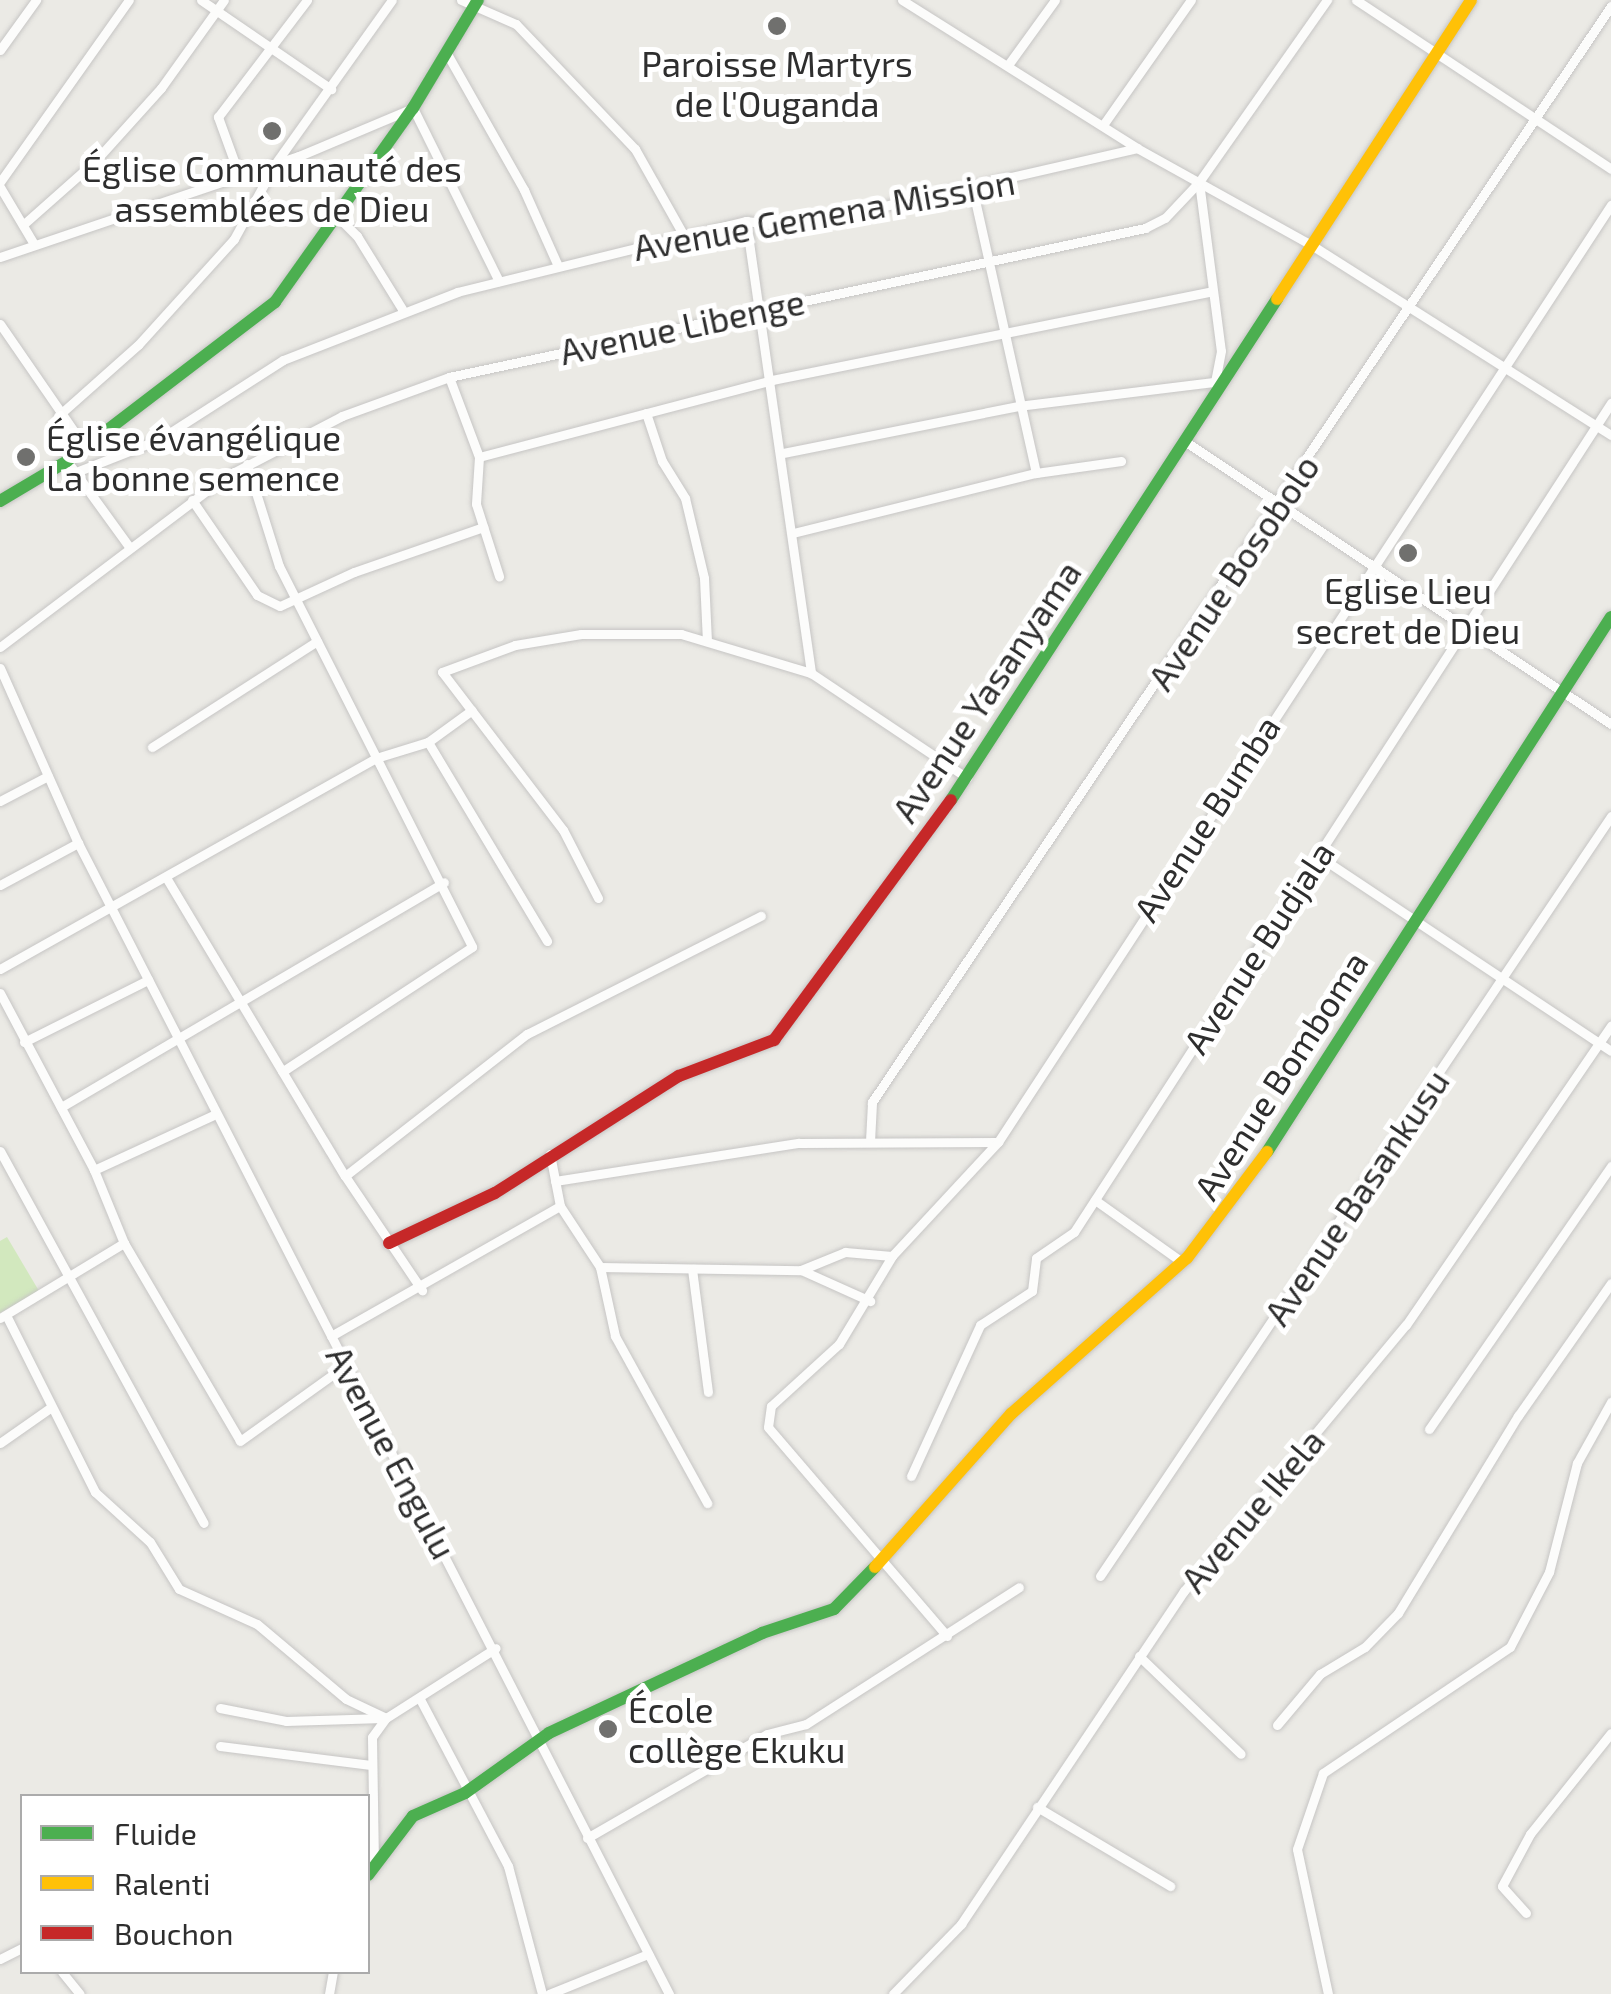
<!DOCTYPE html>
<meta charset="utf-8">
<style>
body{margin:0}
#map{position:relative;width:1611px;height:1994px;overflow:hidden;background:#ebeae5;font-family:"Exo 2",sans-serif}
div>[style]{position:absolute}
.pitch>*{inset:0;background:#d2e8be}
.roads{filter:drop-shadow(0 0 2px #c6c5c4) drop-shadow(0 0 2px #c6c5c4)}
.street>*{height:9px;margin:-4.5px;padding:0 4.5px;transform-origin:4.5px;border-radius:4.5px;background:#fcfcfb}
.fast>*{height:12px;margin:-6px;padding:0 6px;transform-origin:6px;border-radius:6px;background:#4caf50}
.slow>*{height:12px;margin:-6px;padding:0 6px;transform-origin:6px;border-radius:6px;background:#ffc107}
.jam>*{height:12px;margin:-6px;padding:0 6px;transform-origin:6px;border-radius:6px;background:#c62828}
.dots>*{width:28px;height:28px;translate:-50% -50%;box-sizing:border-box;border:5px solid #fff;border-radius:50%}
span{translate:-50% -50%;white-space:nowrap;text-align:center;line-height:1.15;-webkit-text-stroke:10px #fff;paint-order:stroke}
.poi-label{font-size:35px;color:#2e2e2e}
.left{translate:0 -50%;text-align:left}
.street-label{font-size:35px;color:#2e2e2e}
.legend{position:absolute;left:20px;top:1794px;width:350px;height:180px;box-sizing:border-box;background:#fff;border:2px solid #ababab;margin:0;padding:12px 18px;list-style:none;font-size:30px;color:#2e2e2e}
.legend li{display:flex;align-items:center;gap:20px;height:50px}
.legend b{width:50px;border:2px solid #ababab}
</style>
<div id="map">
<div class="pitch">
<div style="clip-path:polygon(7px 1237px,39px 1291px,0 1313px,0 1241px)"></div>
</div>
<div class="roads">
<div class="street">
<div style="left:201px;top:0;width:158px;rotate:34.4deg"></div>
<div style="left:461px;top:0;width:60px;rotate:23.6deg"></div>
<div style="left:516px;top:24px;width:173px;rotate:46.4deg"></div>
<div style="left:635px;top:149px;width:100px;rotate:60.6deg"></div>
<div style="left:902px;top:0;width:278px;rotate:32.2deg"></div>
<div style="left:1137px;top:148px;width:201px;rotate:29.1deg"></div>
<div style="left:1313px;top:246px;width:353px;rotate:32.4deg"></div>
<div style="left:1356px;top:0;width:306px;rotate:33.5deg"></div>
<div style="left:0;top:50px;width:62px;rotate:-54.2deg"></div>
<div style="left:446px;top:52px;width:159px;rotate:60.5deg"></div>
<div style="left:524px;top:190px;width:83px;rotate:65.9deg"></div>
<div style="left:1008px;top:65px;width:80px;rotate:-54.1deg"></div>
<div style="left:1103px;top:125px;width:153px;rotate:-54.9deg"></div>
<div style="left:238px;top:172px;width:59px;rotate:-110deg"></div>
<div style="left:218px;top:117px;width:147px;rotate:-52.7deg"></div>
<div style="left:0;top:182px;width:223px;rotate:-54.7deg"></div>
<div style="left:1199px;top:182px;width:170px;rotate:82.6deg"></div>
<div style="left:1221px;top:351px;width:33px;rotate:101deg"></div>
<div style="left:0;top:187px;width:66px;rotate:59.2deg"></div>
<div style="left:973px;top:191px;width:289px;rotate:77.4deg"></div>
<div style="left:336px;top:215px;width:30px;rotate:45deg"></div>
<div style="left:357px;top:236px;width:86px;rotate:58.3deg"></div>
<div style="left:746px;top:221px;width:457px;rotate:81.8deg"></div>
<div style="left:811px;top:673px;width:188px;rotate:33.9deg"></div>
<div style="left:25px;top:223px;width:96px;rotate:-41.6deg"></div>
<div style="left:97px;top:159px;width:96px;rotate:-48deg"></div>
<div style="left:161px;top:88px;width:108px;rotate:-54.4deg"></div>
<div style="left:0;top:257px;width:316px;rotate:-18.7deg"></div>
<div style="left:299px;top:156px;width:124px;rotate:-22.8deg"></div>
<div style="left:413px;top:108px;width:193px;rotate:63.6deg"></div>
<div style="left:0;top:324px;width:150px;rotate:55.4deg"></div>
<div style="left:449px;top:377px;width:85px;rotate:69.4deg"></div>
<div style="left:479px;top:457px;width:47px;rotate:93.7deg"></div>
<div style="left:476px;top:504px;width:76px;rotate:72.3deg"></div>
<div style="left:646px;top:413px;width:51px;rotate:71.6deg"></div>
<div style="left:662px;top:461px;width:44px;rotate:58.1deg"></div>
<div style="left:685px;top:498px;width:82px;rotate:76.6deg"></div>
<div style="left:704px;top:578px;width:63px;rotate:87.3deg"></div>
<div style="left:58px;top:416px;width:107px;rotate:-41.6deg"></div>
<div style="left:138px;top:345px;width:143px;rotate:-47.8deg"></div>
<div style="left:234px;top:239px;width:85px;rotate:-61.3deg"></div>
<div style="left:275px;top:164px;width:201px;rotate:-54.5deg"></div>
<div style="left:1189px;top:444px;width:506px;rotate:33.56deg"></div>
<div style="left:783px;top:453px;width:240px;rotate:-11.3deg"></div>
<div style="left:1018px;top:406px;width:197px;rotate:-7deg"></div>
<div style="left:479px;top:457px;width:303px;rotate:-14.7deg"></div>
<div style="left:772px;top:380px;width:449px;rotate:-11.4deg"></div>
<div style="left:67px;top:461px;width:107px;rotate:54.1deg"></div>
<div style="left:247px;top:464px;width:107px;rotate:72.6deg"></div>
<div style="left:279px;top:566px;width:427px;rotate:63.1deg"></div>
<div style="left:472px;top:947px;width:227px;rotate:146.7deg"></div>
<div style="left:76px;top:472px;width:90px;rotate:-21.4deg"></div>
<div style="left:160px;top:439px;width:146px;rotate:-32.7deg"></div>
<div style="left:283px;top:360px;width:187px;rotate:-21.3deg"></div>
<div style="left:457px;top:292px;width:298px;rotate:-13.8deg"></div>
<div style="left:746px;top:221px;width:47px;rotate:7.3deg"></div>
<div style="left:793px;top:227px;width:353px;rotate:-12.9deg"></div>
<div style="left:192px;top:500px;width:115px;rotate:55.6deg"></div>
<div style="left:257px;top:595px;width:25px;rotate:26deg"></div>
<div style="left:280px;top:606px;width:81px;rotate:-24.7deg"></div>
<div style="left:354px;top:572px;width:137px;rotate:-19.2deg"></div>
<div style="left:793px;top:533px;width:250px;rotate:-13.9deg"></div>
<div style="left:1036px;top:473px;width:86px;rotate:-8deg"></div>
<div style="left:0;top:647px;width:282px;rotate:-37.1deg"></div>
<div style="left:225px;top:477px;width:132px;rotate:-27.5deg"></div>
<div style="left:342px;top:416px;width:114px;rotate:-20deg"></div>
<div style="left:449px;top:377px;width:712px;rotate:-12.08deg"></div>
<div style="left:1145px;top:228px;width:22px;rotate:-27deg"></div>
<div style="left:1165px;top:218px;width:50px;rotate:-46.6deg"></div>
<div style="left:1199px;top:182px;width:223px;rotate:-54.9deg"></div>
<div style="left:0;top:668px;width:192px;rotate:66deg"></div>
<div style="left:78px;top:843px;width:1294px;rotate:62.82deg"></div>
<div style="left:428px;top:742px;width:54px;rotate:-36deg"></div>
<div style="left:152px;top:747px;width:196px;rotate:-32.7deg"></div>
<div style="left:0;top:801px;width:54px;rotate:-27.5deg"></div>
<div style="left:1317px;top:855px;width:353px;rotate:33.7deg"></div>
<div style="left:167px;top:879px;width:346px;rotate:59.1deg"></div>
<div style="left:345px;top:1176px;width:138px;rotate:56deg"></div>
<div style="left:0;top:885px;width:89px;rotate:-28.3deg"></div>
<div style="left:598px;top:898px;width:76px;rotate:-117.2deg"></div>
<div style="left:563px;top:830px;width:199px;rotate:-127.4deg"></div>
<div style="left:442px;top:672px;width:78px;rotate:-20.3deg"></div>
<div style="left:515px;top:645px;width:67px;rotate:-9.5deg"></div>
<div style="left:581px;top:634px;width:100px"></div>
<div style="left:681px;top:634px;width:136px;rotate:16.7deg"></div>
<div style="left:0;top:969px;width:431px;rotate:-29.3deg"></div>
<div style="left:376px;top:758px;width:54px;rotate:-17.1deg"></div>
<div style="left:428px;top:742px;width:232px;rotate:59.1deg"></div>
<div style="left:0;top:993px;width:200px;rotate:62deg"></div>
<div style="left:94px;top:1170px;width:79px;rotate:67.7deg"></div>
<div style="left:124px;top:1243px;width:229px;rotate:59.6deg"></div>
<div style="left:240px;top:1441px;width:130px;rotate:-35.6deg"></div>
<div style="left:24px;top:1042px;width:139px;rotate:-26.6deg"></div>
<div style="left:61px;top:1107px;width:444px;rotate:-30.4deg"></div>
<div style="left:870px;top:1141px;width:39px;rotate:-87deg"></div>
<div style="left:872px;top:1102px;width:1322px;rotate:-56.01deg"></div>
<div style="left:0;top:1151px;width:424px;rotate:61.3deg"></div>
<div style="left:550px;top:1154px;width:53px;rotate:79.1deg"></div>
<div style="left:560px;top:1206px;width:73px;rotate:56.7deg"></div>
<div style="left:600px;top:1267px;width:71px;rotate:77.7deg"></div>
<div style="left:615px;top:1336px;width:191px;rotate:61.1deg"></div>
<div style="left:94px;top:1170px;width:134px;rotate:-24.7deg"></div>
<div style="left:345px;top:1176px;width:231px;rotate:-38deg"></div>
<div style="left:527px;top:1034px;width:262px;rotate:-26.8deg"></div>
<div style="left:555px;top:1181px;width:247px;rotate:-8.9deg"></div>
<div style="left:799px;top:1143px;width:199px;rotate:-0.3deg"></div>
<div style="left:1095px;top:1200px;width:107px;rotate:35.5deg"></div>
<div style="left:600px;top:1267px;width:201px;rotate:0.9deg"></div>
<div style="left:801px;top:1270px;width:48px;rotate:-22.2deg"></div>
<div style="left:845px;top:1252px;width:47px;rotate:4.9deg"></div>
<div style="left:692px;top:1269px;width:124px;rotate:82.6deg"></div>
<div style="left:801px;top:1270px;width:76px;rotate:24.2deg"></div>
<div style="left:6px;top:1315px;width:198px;rotate:63.3deg"></div>
<div style="left:95px;top:1492px;width:74px;rotate:42.3deg"></div>
<div style="left:150px;top:1542px;width:55px;rotate:58.3deg"></div>
<div style="left:179px;top:1589px;width:85px;rotate:24.2deg"></div>
<div style="left:257px;top:1624px;width:116px;rotate:40.1deg"></div>
<div style="left:346px;top:1699px;width:44px;rotate:25.4deg"></div>
<div style="left:0;top:1318px;width:145px;rotate:-31.2deg"></div>
<div style="left:331px;top:1336px;width:263px;rotate:-29.6deg"></div>
<div style="left:1429px;top:1429px;width:320px;rotate:-55.3deg"></div>
<div style="left:0;top:1443px;width:61px;rotate:-35deg"></div>
<div style="left:911px;top:1476px;width:166px;rotate:-65.4deg"></div>
<div style="left:980px;top:1325px;width:62px;rotate:-33.2deg"></div>
<div style="left:1032px;top:1291px;width:33px;rotate:-83deg"></div>
<div style="left:1036px;top:1258px;width:46px;rotate:-34.4deg"></div>
<div style="left:1074px;top:1232px;width:988px;rotate:-57.07deg"></div>
<div style="left:1100px;top:1576px;width:916px;rotate:-56.08deg"></div>
<div style="left:947px;top:1636px;width:275px;rotate:-130.6deg"></div>
<div style="left:768px;top:1427px;width:21px;rotate:-82deg"></div>
<div style="left:771px;top:1406px;width:92px;rotate:-42.4deg"></div>
<div style="left:839px;top:1344px;width:103px;rotate:-58.9deg"></div>
<div style="left:892px;top:1256px;width:156px;rotate:-47.1deg"></div>
<div style="left:998px;top:1142px;width:1120px;rotate:-56.81deg"></div>
<div style="left:1139px;top:1656px;width:141px;rotate:43.9deg"></div>
<div style="left:421px;top:1701px;width:187px;rotate:62.2deg"></div>
<div style="left:508px;top:1866px;width:132px;rotate:75.1deg"></div>
<div style="left:220px;top:1708px;width:67px;rotate:11.1deg"></div>
<div style="left:286px;top:1721px;width:97px;rotate:-1.8deg"></div>
<div style="left:1277px;top:1725px;width:67px;rotate:-49.9deg"></div>
<div style="left:1320px;top:1674px;width:52px;rotate:-31deg"></div>
<div style="left:1365px;top:1647px;width:47px;rotate:-45.9deg"></div>
<div style="left:1398px;top:1613px;width:231px;rotate:-58.7deg"></div>
<div style="left:1518px;top:1416px;width:162px;rotate:-55deg"></div>
<div style="left:220px;top:1746px;width:152px;rotate:7.2deg"></div>
<div style="left:1037px;top:1807px;width:155px;rotate:30.7deg"></div>
<div style="left:587px;top:1838px;width:208px;rotate:-30deg"></div>
<div style="left:767px;top:1734px;width:40px;rotate:-14.4deg"></div>
<div style="left:806px;top:1724px;width:253px;rotate:-32.7deg"></div>
<div style="left:374px;top:1865px;width:128px;rotate:-90.9deg"></div>
<div style="left:372px;top:1737px;width:24px;rotate:-54deg"></div>
<div style="left:386px;top:1718px;width:130px;rotate:-32.5deg"></div>
<div style="left:1526px;top:1913px;width:36px;rotate:-132deg"></div>
<div style="left:1502px;top:1886px;width:59px;rotate:-61.7deg"></div>
<div style="left:1530px;top:1834px;width:129px;rotate:-51.3deg"></div>
<div style="left:0;top:1959px;width:25px;rotate:-27deg"></div>
<div style="left:62px;top:1972px;width:28px;rotate:51deg"></div>
<div style="left:329px;top:1994px;width:22px;rotate:-80deg"></div>
<div style="left:549px;top:1994px;width:107px;rotate:-22deg"></div>
<div style="left:893px;top:1994px;width:98px;rotate:-45.8deg"></div>
<div style="left:961px;top:1924px;width:401px;rotate:-56.2deg"></div>
<div style="left:1184px;top:1591px;width:346px;rotate:-50.2deg"></div>
<div style="left:1406px;top:1325px;width:363px;rotate:-55.6deg"></div>
<div style="left:1328px;top:1994px;width:148px;rotate:-102.1deg"></div>
<div style="left:1297px;top:1849px;width:80px;rotate:-71.1deg"></div>
<div style="left:1323px;top:1773px;width:225px;rotate:-34deg"></div>
<div style="left:1510px;top:1647px;width:85px;rotate:-62.5deg"></div>
<div style="left:1549px;top:1572px;width:113px;rotate:-75.6deg"></div>
<div style="left:1577px;top:1463px;width:70px;rotate:-60.9deg"></div>
</div>
<div class="fast">
<div style="left:0;top:501px;width:78px;rotate:-30.8deg"></div>
<div style="left:67px;top:461px;width:262px;rotate:-37.4deg"></div>
<div style="left:275px;top:302px;width:238px;rotate:-54.6deg"></div>
<div style="left:413px;top:108px;width:126px;rotate:-59deg"></div>
<div style="left:951px;top:800px;width:598px;rotate:-56.95deg"></div>
<div style="left:1267px;top:1152px;width:636px;rotate:-57.26deg"></div>
<div style="left:368px;top:1875px;width:74px;rotate:-52.7deg"></div>
<div style="left:413px;top:1816px;width:57px;rotate:-23.9deg"></div>
<div style="left:465px;top:1793px;width:103px;rotate:-35.5deg"></div>
<div style="left:549px;top:1733px;width:235px;rotate:-25.1deg"></div>
<div style="left:762px;top:1633px;width:76px;rotate:-18.4deg"></div>
<div style="left:834px;top:1609px;width:59px;rotate:-45.7deg"></div>
</div>
<div class="slow">
<div style="left:1277px;top:299px;width:356px;rotate:-57deg"></div>
<div style="left:875px;top:1567px;width:205px;rotate:-48.4deg"></div>
<div style="left:1011px;top:1414px;width:235px;rotate:-41.6deg"></div>
<div style="left:1187px;top:1258px;width:133px;rotate:-53deg"></div>
</div>
<div class="jam">
<div style="left:389px;top:1243px;width:117px;rotate:-25.3deg"></div>
<div style="left:495px;top:1193px;width:218px;rotate:-32.5deg"></div>
<div style="left:679px;top:1076px;width:102px;rotate:-20.8deg"></div>
<div style="left:774px;top:1040px;width:298px;rotate:-53.6deg"></div>
</div>
</div>
<div class="dots">
<div style="left:777px;top:26px;background:#70706e"></div>
<div style="left:272px;top:131px;background:#70706e"></div>
<div style="left:26px;top:457px;background:#70706e"></div>
<div style="left:1408px;top:553px;background:#70706e"></div>
<div style="left:608px;top:1729px;background:#70706e"></div>
</div>
<div class="poi-label">
<span style="left:777px;top:83px">Paroisse Martyrs<br>de l'Ouganda</span>
<span style="left:272px;top:188px">Église Communauté des<br>assemblées de Dieu</span>
<span class="left" style="left:46px;top:457px">Église évangélique<br>La bonne semence</span>
<span style="left:1408px;top:610px">Eglise Lieu<br>secret de Dieu</span>
<span class="left" style="left:628px;top:1729px">École<br>collège Ekuku</span>
</div>
<div class="street-label">
<span style="left:824px;top:214px;rotate:-10deg">Avenue Gemena Mission</span>
<span style="left:682px;top:326px;rotate:-12deg">Avenue Libenge</span>
<span style="left:1233px;top:572px;rotate:-56deg">Avenue Bosobolo</span>
<span style="left:986px;top:691px;rotate:-56deg">Avenue Yasanyama</span>
<span style="left:1206px;top:818px;rotate:-57deg">Avenue Bumba</span>
<span style="left:1258px;top:947px;rotate:-57deg">Avenue Budjala</span>
<span style="left:1280px;top:1075px;rotate:-57deg">Avenue Bomboma</span>
<span style="left:1356px;top:1197px;rotate:-56deg">Avenue Basankusu</span>
<span style="left:392px;top:1452px;rotate:62deg">Avenue Engulu</span>
<span style="left:1252px;top:1510px;rotate:-50deg">Avenue Ikela</span>
</div>
<ul class="legend">
<li><b style="height:12px;background:#4caf50"></b>Fluide</li>
<li><b style="height:12px;background:#ffc107"></b>Ralenti</li>
<li><b style="height:12px;background:#c62828"></b>Bouchon</li>
</ul>
</div>
